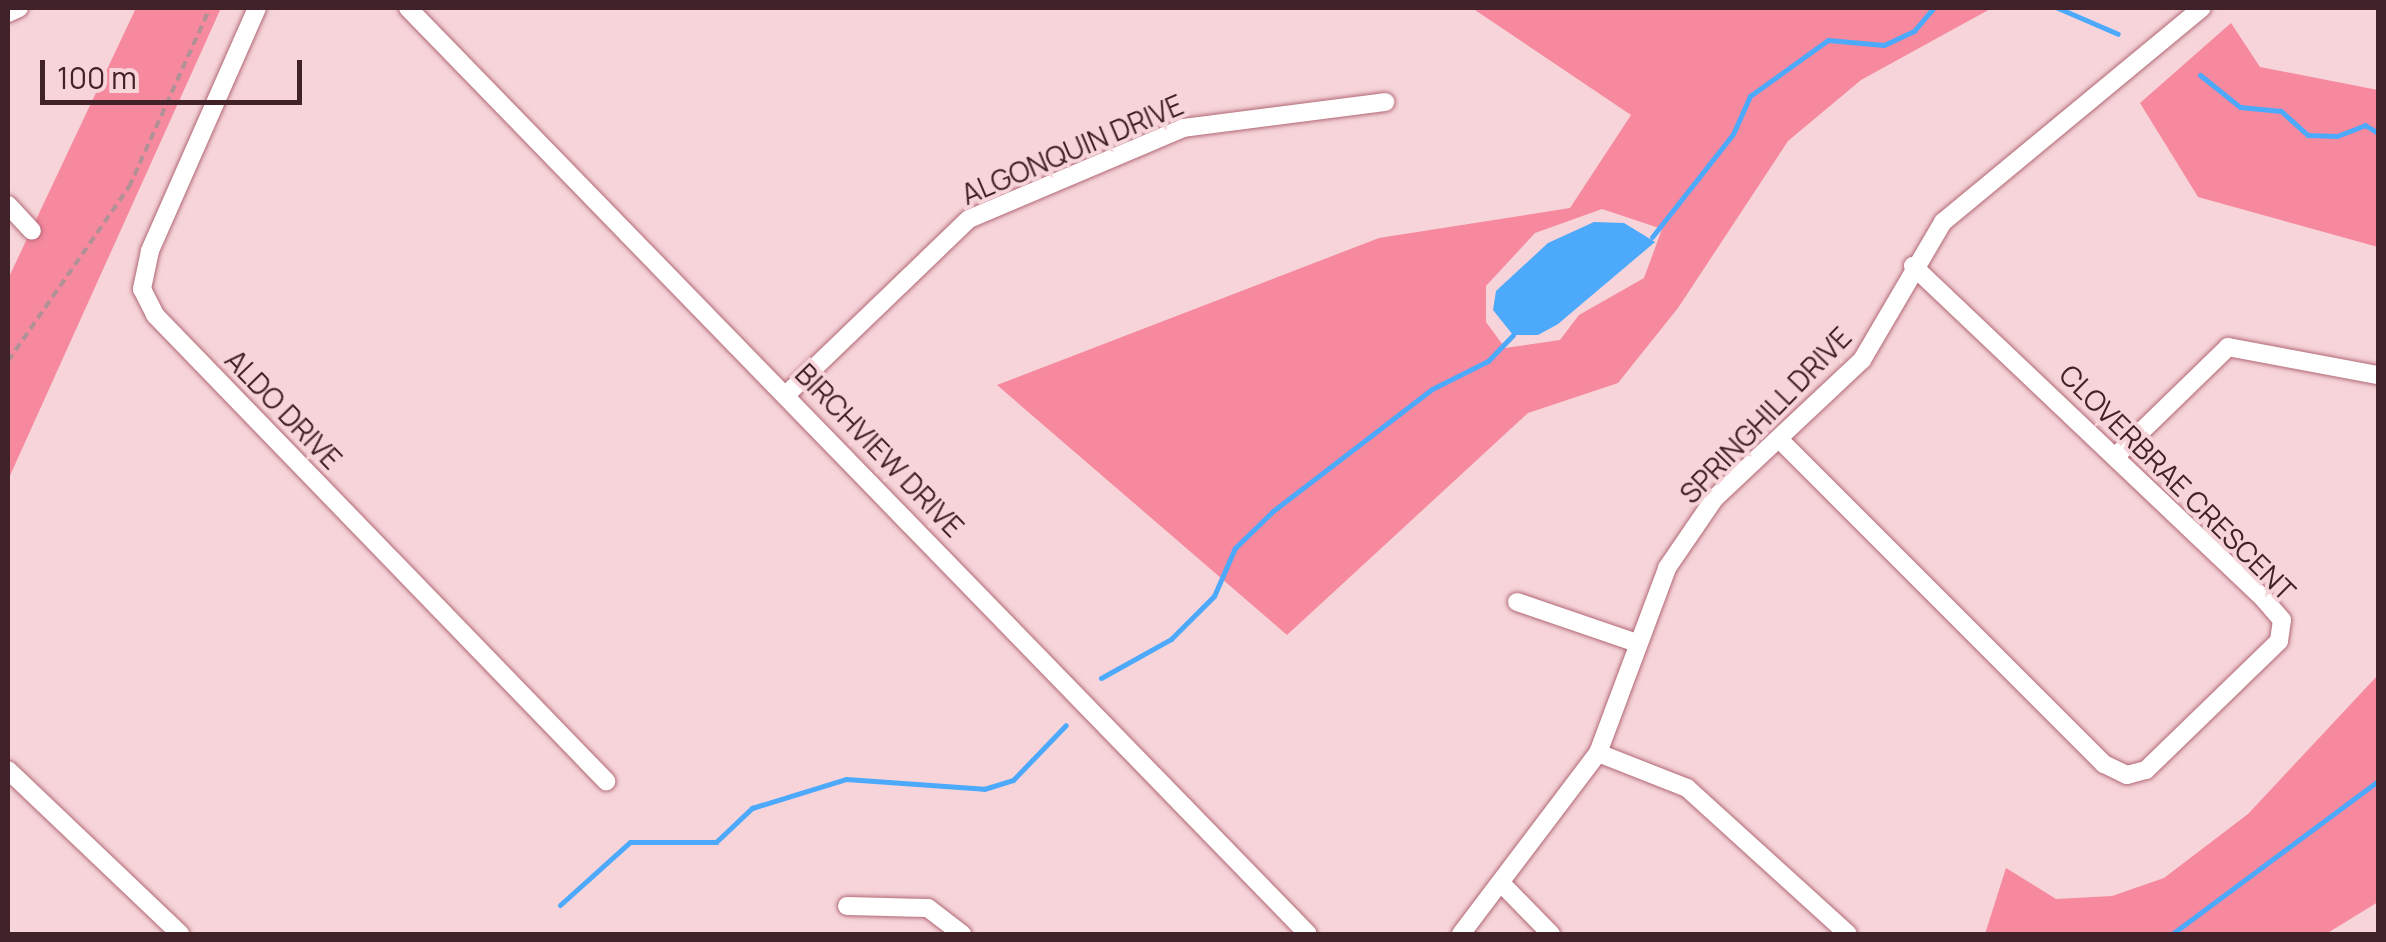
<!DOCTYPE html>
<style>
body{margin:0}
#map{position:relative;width:2386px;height:942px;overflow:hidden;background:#f6d4d9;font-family:Manrope,sans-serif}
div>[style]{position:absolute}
.green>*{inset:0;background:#f6899e}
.water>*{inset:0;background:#4ca9fb}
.stream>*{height:5px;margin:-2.5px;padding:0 2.5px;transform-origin:2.5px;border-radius:2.5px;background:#4ca9fb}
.path>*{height:4px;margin-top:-2px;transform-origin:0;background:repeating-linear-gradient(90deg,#b19096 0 8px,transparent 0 13px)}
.roads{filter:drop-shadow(0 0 2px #b16875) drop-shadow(0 0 2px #b16875)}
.minor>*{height:18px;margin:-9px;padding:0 9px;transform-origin:9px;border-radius:9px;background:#fff}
span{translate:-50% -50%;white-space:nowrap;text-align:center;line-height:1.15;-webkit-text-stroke:8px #f6d4d9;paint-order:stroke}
.street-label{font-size:28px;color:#412228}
.frame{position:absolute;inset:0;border:10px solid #412228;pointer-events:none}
.scale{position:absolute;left:40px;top:60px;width:262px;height:45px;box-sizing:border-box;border:5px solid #412228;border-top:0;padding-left:12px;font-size:30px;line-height:35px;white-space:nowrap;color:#412228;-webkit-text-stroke:8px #f6d4d9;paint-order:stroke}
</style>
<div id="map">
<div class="green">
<div style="clip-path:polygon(136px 8px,221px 8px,8px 480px,8px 279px)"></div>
<div style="clip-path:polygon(evenodd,1472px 8px,1992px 8px,1861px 80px,1788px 141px,1678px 308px,1618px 383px,1528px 413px,1287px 635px,997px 385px,1379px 238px,1570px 208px,1631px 115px,1472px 8px,1602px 209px,1662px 229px,1644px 278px,1579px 315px,1560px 340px,1505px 348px,1486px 322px,1486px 286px,1535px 233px,1602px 209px)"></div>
<div style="clip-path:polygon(2231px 23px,2260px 67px,2378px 90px,2378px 247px,2198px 197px,2140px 103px)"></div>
<div style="clip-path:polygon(2378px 675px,2378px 902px,2326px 934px,1985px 934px,2006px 868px,2056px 899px,2112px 896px,2164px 878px,2248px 814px)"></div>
</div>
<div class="water">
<div style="clip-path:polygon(1594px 222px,1624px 223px,1655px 242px,1558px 324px,1538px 335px,1513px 335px,1493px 310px,1496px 291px,1548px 243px)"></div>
</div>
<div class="stream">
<div style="left:2058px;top:8px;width:65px;rotate:23.4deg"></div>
<div style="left:2200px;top:75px;width:51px;rotate:38.7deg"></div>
<div style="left:2240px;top:107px;width:41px;rotate:5.6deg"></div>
<div style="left:2281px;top:111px;width:36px;rotate:42deg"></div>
<div style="left:2308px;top:135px;width:29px;rotate:2deg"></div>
<div style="left:2337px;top:136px;width:30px;rotate:-21deg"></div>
<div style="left:2365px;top:125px;width:15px;rotate:32deg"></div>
<div style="left:1652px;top:237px;width:131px;rotate:-51.8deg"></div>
<div style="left:1733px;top:134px;width:42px;rotate:-65.9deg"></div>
<div style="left:1750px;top:96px;width:96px;rotate:-35.7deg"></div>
<div style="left:1828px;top:40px;width:56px;rotate:5.1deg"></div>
<div style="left:1884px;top:45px;width:33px;rotate:-25deg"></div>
<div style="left:1914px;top:31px;width:30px;rotate:-50deg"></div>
<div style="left:1101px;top:678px;width:80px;rotate:-29.1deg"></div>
<div style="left:1171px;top:639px;width:61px;rotate:-45deg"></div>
<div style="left:1214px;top:596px;width:52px;rotate:-66.4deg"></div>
<div style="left:1235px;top:548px;width:53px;rotate:-44.2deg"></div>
<div style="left:1273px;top:511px;width:200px;rotate:-37.5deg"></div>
<div style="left:1432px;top:389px;width:63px;rotate:-26.6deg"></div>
<div style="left:1488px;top:361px;width:36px;rotate:-46deg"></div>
<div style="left:560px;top:905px;width:94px;rotate:-42deg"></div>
<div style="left:630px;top:842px;width:86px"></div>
<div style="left:716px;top:842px;width:50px;rotate:-43.4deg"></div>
<div style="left:752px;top:808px;width:98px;rotate:-17.1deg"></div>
<div style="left:846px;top:779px;width:138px;rotate:4.1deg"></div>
<div style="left:984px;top:789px;width:30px;rotate:-17deg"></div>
<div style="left:1013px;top:780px;width:76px;rotate:-46.1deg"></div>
<div style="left:2172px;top:934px;width:257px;rotate:-36.6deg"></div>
</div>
<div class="path">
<div style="left:8px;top:361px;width:212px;rotate:-55.2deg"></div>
<div style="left:129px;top:187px;width:196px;rotate:-65.7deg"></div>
</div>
<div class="roads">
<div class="minor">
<div style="left:257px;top:8px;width:266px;rotate:113.8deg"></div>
<div style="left:150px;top:251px;width:39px;rotate:102deg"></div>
<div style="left:142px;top:289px;width:29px;rotate:63deg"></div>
<div style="left:155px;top:315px;width:649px;rotate:45.94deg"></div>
<div style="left:408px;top:8px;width:1291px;rotate:45.82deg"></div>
<div style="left:8px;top:13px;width:12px;rotate:-24deg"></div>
<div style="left:8px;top:205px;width:35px;rotate:47deg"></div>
<div style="left:787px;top:394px;width:252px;rotate:-43.9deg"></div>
<div style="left:969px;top:219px;width:233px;rotate:-23deg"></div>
<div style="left:1183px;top:128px;width:204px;rotate:-7.3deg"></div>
<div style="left:1779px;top:439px;width:460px;rotate:45deg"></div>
<div style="left:2104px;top:764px;width:25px;rotate:26deg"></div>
<div style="left:2127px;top:775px;width:20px;rotate:-15deg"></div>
<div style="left:2146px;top:770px;width:185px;rotate:-44.1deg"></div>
<div style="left:2279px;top:641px;width:21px;rotate:-82deg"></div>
<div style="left:2282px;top:620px;width:28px;rotate:-131deg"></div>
<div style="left:2264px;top:599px;width:484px;rotate:-136.5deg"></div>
<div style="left:2117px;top:455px;width:155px;rotate:-44.2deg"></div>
<div style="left:2228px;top:347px;width:153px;rotate:10.6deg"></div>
<div style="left:1517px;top:602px;width:127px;rotate:18.9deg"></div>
<div style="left:1598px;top:753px;width:96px;rotate:21.5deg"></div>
<div style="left:1687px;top:788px;width:217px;rotate:42.2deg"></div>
<div style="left:8px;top:770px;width:238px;rotate:43.6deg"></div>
<div style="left:1502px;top:884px;width:70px;rotate:45.6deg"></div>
<div style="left:847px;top:906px;width:81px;rotate:1.4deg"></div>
<div style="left:928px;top:908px;width:43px;rotate:37.4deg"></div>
<div style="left:1461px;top:934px;width:227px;rotate:-52.9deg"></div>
<div style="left:1598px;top:753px;width:197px;rotate:-69.5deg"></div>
<div style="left:1667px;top:568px;width:85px;rotate:-55.6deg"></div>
<div style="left:1715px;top:498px;width:202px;rotate:-43.2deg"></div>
<div style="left:1862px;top:360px;width:160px;rotate:-59.6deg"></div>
<div style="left:1943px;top:222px;width:336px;rotate:-39.6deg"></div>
</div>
</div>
<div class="street-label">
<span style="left:1072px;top:149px;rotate:-23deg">ALGONQUIN DRIVE</span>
<span style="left:284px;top:409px;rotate:46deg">ALDO DRIVE</span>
<span style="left:1765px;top:415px;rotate:-46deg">SPRINGHILL DRIVE</span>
<span style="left:880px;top:450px;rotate:46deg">BIRCHVIEW DRIVE</span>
<span style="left:2178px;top:482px;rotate:45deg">CLOVERBRAE CRESCENT</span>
</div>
<div class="frame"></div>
<div class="scale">100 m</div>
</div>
